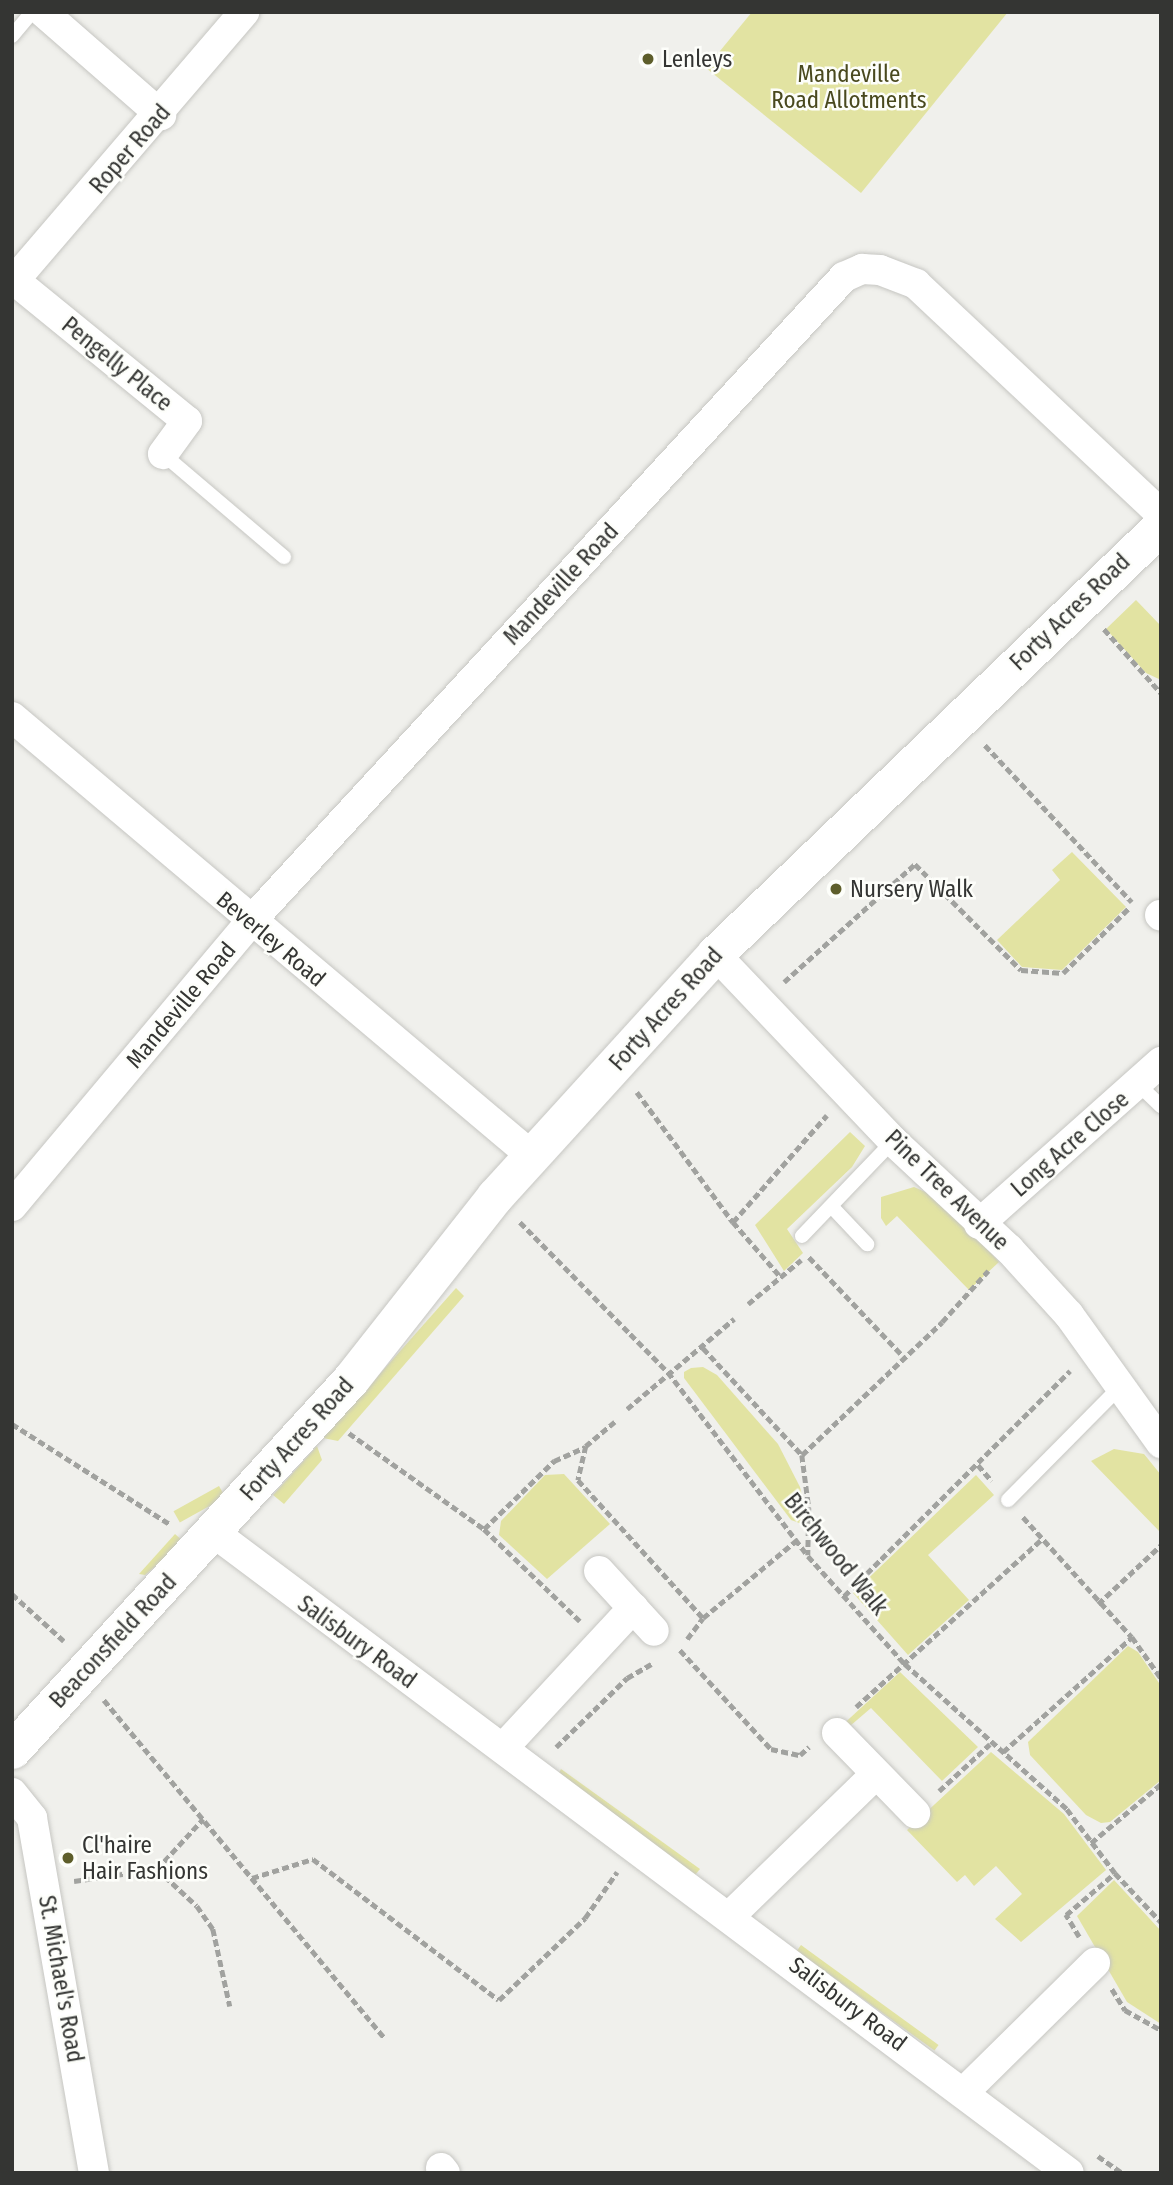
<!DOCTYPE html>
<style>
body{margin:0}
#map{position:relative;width:1173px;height:2185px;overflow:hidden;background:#f0f0ec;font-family:"Fira Sans Condensed",sans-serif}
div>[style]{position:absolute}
.green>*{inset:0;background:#e2e3a2;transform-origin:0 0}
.path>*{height:4.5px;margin-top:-2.25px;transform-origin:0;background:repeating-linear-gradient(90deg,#a1a29f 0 7px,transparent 0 10.5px)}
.roads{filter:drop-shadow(0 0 2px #c6c6c2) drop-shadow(0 0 2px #c6c6c2)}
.service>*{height:14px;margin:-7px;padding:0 7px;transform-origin:7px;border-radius:7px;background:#fff}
.minor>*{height:30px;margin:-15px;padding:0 15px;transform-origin:15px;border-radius:15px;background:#fff}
.tertiary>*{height:37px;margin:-18.5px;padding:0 18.5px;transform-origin:18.5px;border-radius:18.5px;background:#fff}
.dots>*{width:19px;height:19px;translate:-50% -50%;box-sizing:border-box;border:4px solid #fdfefa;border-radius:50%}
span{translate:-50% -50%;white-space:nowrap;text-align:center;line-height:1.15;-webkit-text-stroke:5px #fdfefa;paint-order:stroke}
.poi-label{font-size:23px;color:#343533}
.left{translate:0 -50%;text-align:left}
.park-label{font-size:23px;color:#49491e}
.street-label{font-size:23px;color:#343533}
.frame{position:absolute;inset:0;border:14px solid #343533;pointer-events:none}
</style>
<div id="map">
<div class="green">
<div style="clip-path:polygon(752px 12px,1008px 12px,861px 193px,706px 68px)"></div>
<div style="clip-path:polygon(1136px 600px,1161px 626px,1161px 680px,1146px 673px,1106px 629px)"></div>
<div style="clip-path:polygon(1072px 852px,1126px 907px,1062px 970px,1022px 967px,997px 940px,1060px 880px,1052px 870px)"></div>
<div style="clip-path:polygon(850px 1132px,865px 1146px,852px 1167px,787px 1229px,803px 1253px,784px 1271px,755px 1225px)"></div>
<div style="clip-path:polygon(914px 1187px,941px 1199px,999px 1262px,969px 1290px,897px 1216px,886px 1226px,881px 1218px,881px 1197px)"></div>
<div style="clip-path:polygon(456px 1288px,464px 1296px,338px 1441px,323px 1438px)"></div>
<div style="clip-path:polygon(703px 1367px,717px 1375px,778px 1444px,800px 1487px,805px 1507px,802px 1524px,791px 1520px,684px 1378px,684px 1372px,691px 1368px)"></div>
<div style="clip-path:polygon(317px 1446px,322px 1460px,284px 1504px,273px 1495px)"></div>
<div style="clip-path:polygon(1114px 1449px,1144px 1454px,1161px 1475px,1161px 1533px,1091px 1461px)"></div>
<div style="clip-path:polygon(564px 1474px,610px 1524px,547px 1579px,499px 1535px,501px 1521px,545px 1475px)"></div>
<div style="clip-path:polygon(976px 1475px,994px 1495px,928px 1555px,969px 1600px,908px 1655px,853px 1593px)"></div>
<div style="left:219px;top:1486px;width:13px;height:52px;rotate:61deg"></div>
<div style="clip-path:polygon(175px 1534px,184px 1542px,145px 1575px,139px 1574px)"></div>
<div style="clip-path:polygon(1128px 1646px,1138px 1652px,1161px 1686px,1161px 1780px,1110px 1822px,1101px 1823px,1086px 1815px,1030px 1755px,1028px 1742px)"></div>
<div style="clip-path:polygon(900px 1672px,978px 1747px,942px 1781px,871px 1708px,843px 1732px,838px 1729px)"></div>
<div style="clip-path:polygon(991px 1752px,1064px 1814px,1106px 1870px,1021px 1942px,995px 1919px,1022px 1894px,996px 1866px,974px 1886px,965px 1875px,957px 1882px,907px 1830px)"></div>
<div style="clip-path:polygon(561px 1769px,700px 1869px,695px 1875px,559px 1773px)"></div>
<div style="clip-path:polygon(1114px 1880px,1161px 1931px,1161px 2024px,1127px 2002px,1077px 1916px)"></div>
<div style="left:801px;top:1945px;width:170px;height:7px;rotate:36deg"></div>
</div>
<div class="path">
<div style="left:1104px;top:629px;width:86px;rotate:48.3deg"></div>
<div style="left:985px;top:745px;width:215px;rotate:46.9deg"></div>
<div style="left:784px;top:982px;width:176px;rotate:-42deg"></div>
<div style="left:915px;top:864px;width:150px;rotate:45deg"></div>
<div style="left:1021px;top:970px;width:42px;rotate:4.1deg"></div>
<div style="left:1063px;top:973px;width:93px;rotate:-44.6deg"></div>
<div style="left:637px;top:1092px;width:162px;rotate:53.6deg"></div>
<div style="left:733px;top:1222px;width:72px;rotate:49deg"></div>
<div style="left:520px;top:1222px;width:211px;rotate:45.4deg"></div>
<div style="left:668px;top:1372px;width:231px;rotate:52.7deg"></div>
<div style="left:808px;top:1556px;width:145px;rotate:48.1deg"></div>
<div style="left:905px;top:1664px;width:217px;rotate:41.8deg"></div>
<div style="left:1067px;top:1809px;width:80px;rotate:53.1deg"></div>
<div style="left:1115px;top:1873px;width:67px;rotate:46.8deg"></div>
<div style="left:733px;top:1222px;width:142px;rotate:-48.7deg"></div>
<div style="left:809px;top:1257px;width:139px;rotate:46.5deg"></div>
<div style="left:748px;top:1304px;width:69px;rotate:-39.7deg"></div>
<div style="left:703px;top:1348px;width:146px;rotate:47.2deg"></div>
<div style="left:802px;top:1455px;width:53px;rotate:82.5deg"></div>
<div style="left:809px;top:1508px;width:47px;rotate:91.2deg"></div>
<div style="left:627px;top:1409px;width:140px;rotate:-40.1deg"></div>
<div style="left:615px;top:1422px;width:38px;rotate:140deg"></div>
<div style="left:586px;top:1446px;width:35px;rotate:103deg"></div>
<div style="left:578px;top:1480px;width:186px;rotate:47.8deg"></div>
<div style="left:12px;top:1424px;width:188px;rotate:32.4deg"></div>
<div style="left:349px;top:1433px;width:166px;rotate:35.4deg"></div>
<div style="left:484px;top:1529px;width:133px;rotate:43.8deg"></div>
<div style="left:802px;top:1455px;width:193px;rotate:-43.5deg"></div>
<div style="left:942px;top:1322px;width:69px;rotate:-48deg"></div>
<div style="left:978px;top:1465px;width:21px;rotate:49deg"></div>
<div style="left:1023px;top:1517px;width:162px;rotate:47.8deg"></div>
<div style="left:1132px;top:1637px;width:50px;rotate:54.7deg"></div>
<div style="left:484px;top:1529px;width:98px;rotate:-44.2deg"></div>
<div style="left:554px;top:1461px;width:34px;rotate:-24deg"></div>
<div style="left:12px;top:1594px;width:70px;rotate:42.1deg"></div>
<div style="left:844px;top:1596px;width:319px;rotate:-44.9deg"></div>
<div style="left:1098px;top:1604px;width:86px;rotate:-43.1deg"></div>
<div style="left:687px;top:1639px;width:26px;rotate:-53deg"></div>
<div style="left:703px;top:1618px;width:124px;rotate:-39.7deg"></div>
<div style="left:680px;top:1650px;width:134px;rotate:47.4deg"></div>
<div style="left:771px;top:1749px;width:30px;rotate:12deg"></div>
<div style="left:800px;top:1755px;width:12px;rotate:-42deg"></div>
<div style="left:104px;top:1700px;width:440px;rotate:50.3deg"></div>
<div style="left:856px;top:1707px;width:251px;rotate:-42.1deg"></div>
<div style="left:556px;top:1747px;width:99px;rotate:-44.2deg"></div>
<div style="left:627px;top:1678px;width:28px;rotate:-30deg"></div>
<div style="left:1003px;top:1752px;width:173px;rotate:-41.7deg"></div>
<div style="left:939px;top:1791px;width:69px;rotate:-42.7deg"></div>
<div style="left:1091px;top:1843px;width:92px;rotate:-40.1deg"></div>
<div style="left:157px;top:1869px;width:54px;rotate:42.8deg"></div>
<div style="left:197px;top:1906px;width:28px;rotate:55deg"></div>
<div style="left:213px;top:1929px;width:79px;rotate:77.6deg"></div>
<div style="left:252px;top:1878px;width:64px;rotate:-17.3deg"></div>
<div style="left:313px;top:1859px;width:233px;rotate:37.2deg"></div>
<div style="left:499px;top:2000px;width:119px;rotate:-43.6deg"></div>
<div style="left:585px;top:1918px;width:56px;rotate:-55.2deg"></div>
<div style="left:74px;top:1881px;width:84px;rotate:-8.2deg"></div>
<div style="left:157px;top:1869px;width:68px;rotate:-47.4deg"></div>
<div style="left:1079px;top:1937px;width:26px;rotate:-121deg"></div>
<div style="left:1066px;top:1915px;width:65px;rotate:-40.6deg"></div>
<div style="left:1112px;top:1989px;width:25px;rotate:58deg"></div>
<div style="left:1125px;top:2010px;width:41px;rotate:29.1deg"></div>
<div style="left:1098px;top:2156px;width:29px;rotate:35deg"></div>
</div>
<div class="roads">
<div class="service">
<div style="left:12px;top:36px;width:31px;rotate:-50deg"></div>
<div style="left:163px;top:454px;width:159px;rotate:40.4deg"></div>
<div style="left:1138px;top:1084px;width:32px;rotate:44deg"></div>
<div style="left:833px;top:1208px;width:50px;rotate:46.6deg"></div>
<div style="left:802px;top:1236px;width:132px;rotate:-46.2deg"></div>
<div style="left:1008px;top:1500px;width:159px;rotate:-45.3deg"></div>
</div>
<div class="minor">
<div style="left:43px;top:12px;width:157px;rotate:41.1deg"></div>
<div style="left:14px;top:280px;width:223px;rotate:39.2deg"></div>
<div style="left:187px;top:421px;width:41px;rotate:126deg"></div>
<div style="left:12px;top:283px;width:357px;rotate:-49.4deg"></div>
<div style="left:12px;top:717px;width:682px;rotate:40.18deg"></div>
<div style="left:1160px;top:915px;width:1px;rotate:45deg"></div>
<div style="left:715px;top:954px;width:258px;rotate:46.4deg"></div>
<div style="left:893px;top:1141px;width:158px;rotate:43deg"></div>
<div style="left:1009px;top:1249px;width:89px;rotate:47.7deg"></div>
<div style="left:1069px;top:1315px;width:158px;rotate:54.3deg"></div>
<div style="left:12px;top:1206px;width:371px;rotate:-50deg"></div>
<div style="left:250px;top:922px;width:877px;rotate:-47.36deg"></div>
<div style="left:844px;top:277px;width:20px;rotate:-24deg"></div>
<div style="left:862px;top:269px;width:18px;rotate:3deg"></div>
<div style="left:880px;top:270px;width:39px;rotate:21deg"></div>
<div style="left:916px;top:284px;width:336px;rotate:43.2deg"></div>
<div style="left:979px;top:1224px;width:244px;rotate:-41.7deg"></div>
<div style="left:213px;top:1532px;width:1069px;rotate:36.83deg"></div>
<div style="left:599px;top:1571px;width:81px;rotate:47.5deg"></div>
<div style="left:837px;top:1733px;width:112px;rotate:45.7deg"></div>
<div style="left:504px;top:1747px;width:190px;rotate:-47.1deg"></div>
<div style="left:12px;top:1793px;width:32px;rotate:51deg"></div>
<div style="left:32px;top:1818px;width:360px;rotate:80.1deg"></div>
<div style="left:731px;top:1915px;width:202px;rotate:-44.2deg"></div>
<div style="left:964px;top:2092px;width:184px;rotate:-44.6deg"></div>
<div style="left:441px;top:2168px;width:6px;rotate:51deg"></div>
</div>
<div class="tertiary">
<div style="left:12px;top:1750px;width:503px;rotate:-47.58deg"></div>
<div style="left:351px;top:1379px;width:233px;rotate:-51.8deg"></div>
<div style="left:495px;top:1196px;width:327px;rotate:-47.7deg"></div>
<div style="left:715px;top:954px;width:618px;rotate:-43.82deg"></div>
</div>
</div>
<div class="dots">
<div style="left:648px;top:59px;background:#5e5e2b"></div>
<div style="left:836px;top:889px;background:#5e5e2b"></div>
<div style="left:68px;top:1858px;background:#5e5e2b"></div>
</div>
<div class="poi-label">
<span class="left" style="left:662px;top:59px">Lenleys</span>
<span class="left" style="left:850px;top:889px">Nursery Walk</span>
<span class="left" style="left:82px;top:1858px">Cl'haire<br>Hair Fashions</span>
</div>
<div class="park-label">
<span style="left:849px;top:87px">Mandeville<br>Road Allotments</span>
</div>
<div class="street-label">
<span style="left:130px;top:149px;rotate:-49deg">Roper Road</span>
<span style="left:117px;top:364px;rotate:39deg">Pengelly Place</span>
<span style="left:561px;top:584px;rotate:-47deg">Mandeville Road</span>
<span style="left:1070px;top:612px;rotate:-44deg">Forty Acres Road</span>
<span style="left:271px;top:939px;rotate:40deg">Beverley Road</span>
<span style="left:181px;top:1005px;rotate:-50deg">Mandeville Road</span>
<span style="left:666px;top:1009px;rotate:-48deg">Forty Acres Road</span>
<span style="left:1070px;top:1144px;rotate:-41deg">Long Acre Close</span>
<span style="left:947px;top:1190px;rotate:44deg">Pine Tree Avenue</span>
<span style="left:297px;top:1439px;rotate:-48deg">Forty Acres Road</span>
<span style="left:836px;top:1554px;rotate:51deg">Birchwood Walk</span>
<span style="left:113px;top:1641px;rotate:-47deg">Beaconsfield Road</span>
<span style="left:357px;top:1642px;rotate:36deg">Salisbury Road</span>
<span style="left:61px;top:1979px;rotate:80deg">St. Michael's Road</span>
<span style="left:848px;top:2004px;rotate:37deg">Salisbury Road</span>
</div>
<div class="frame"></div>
</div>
